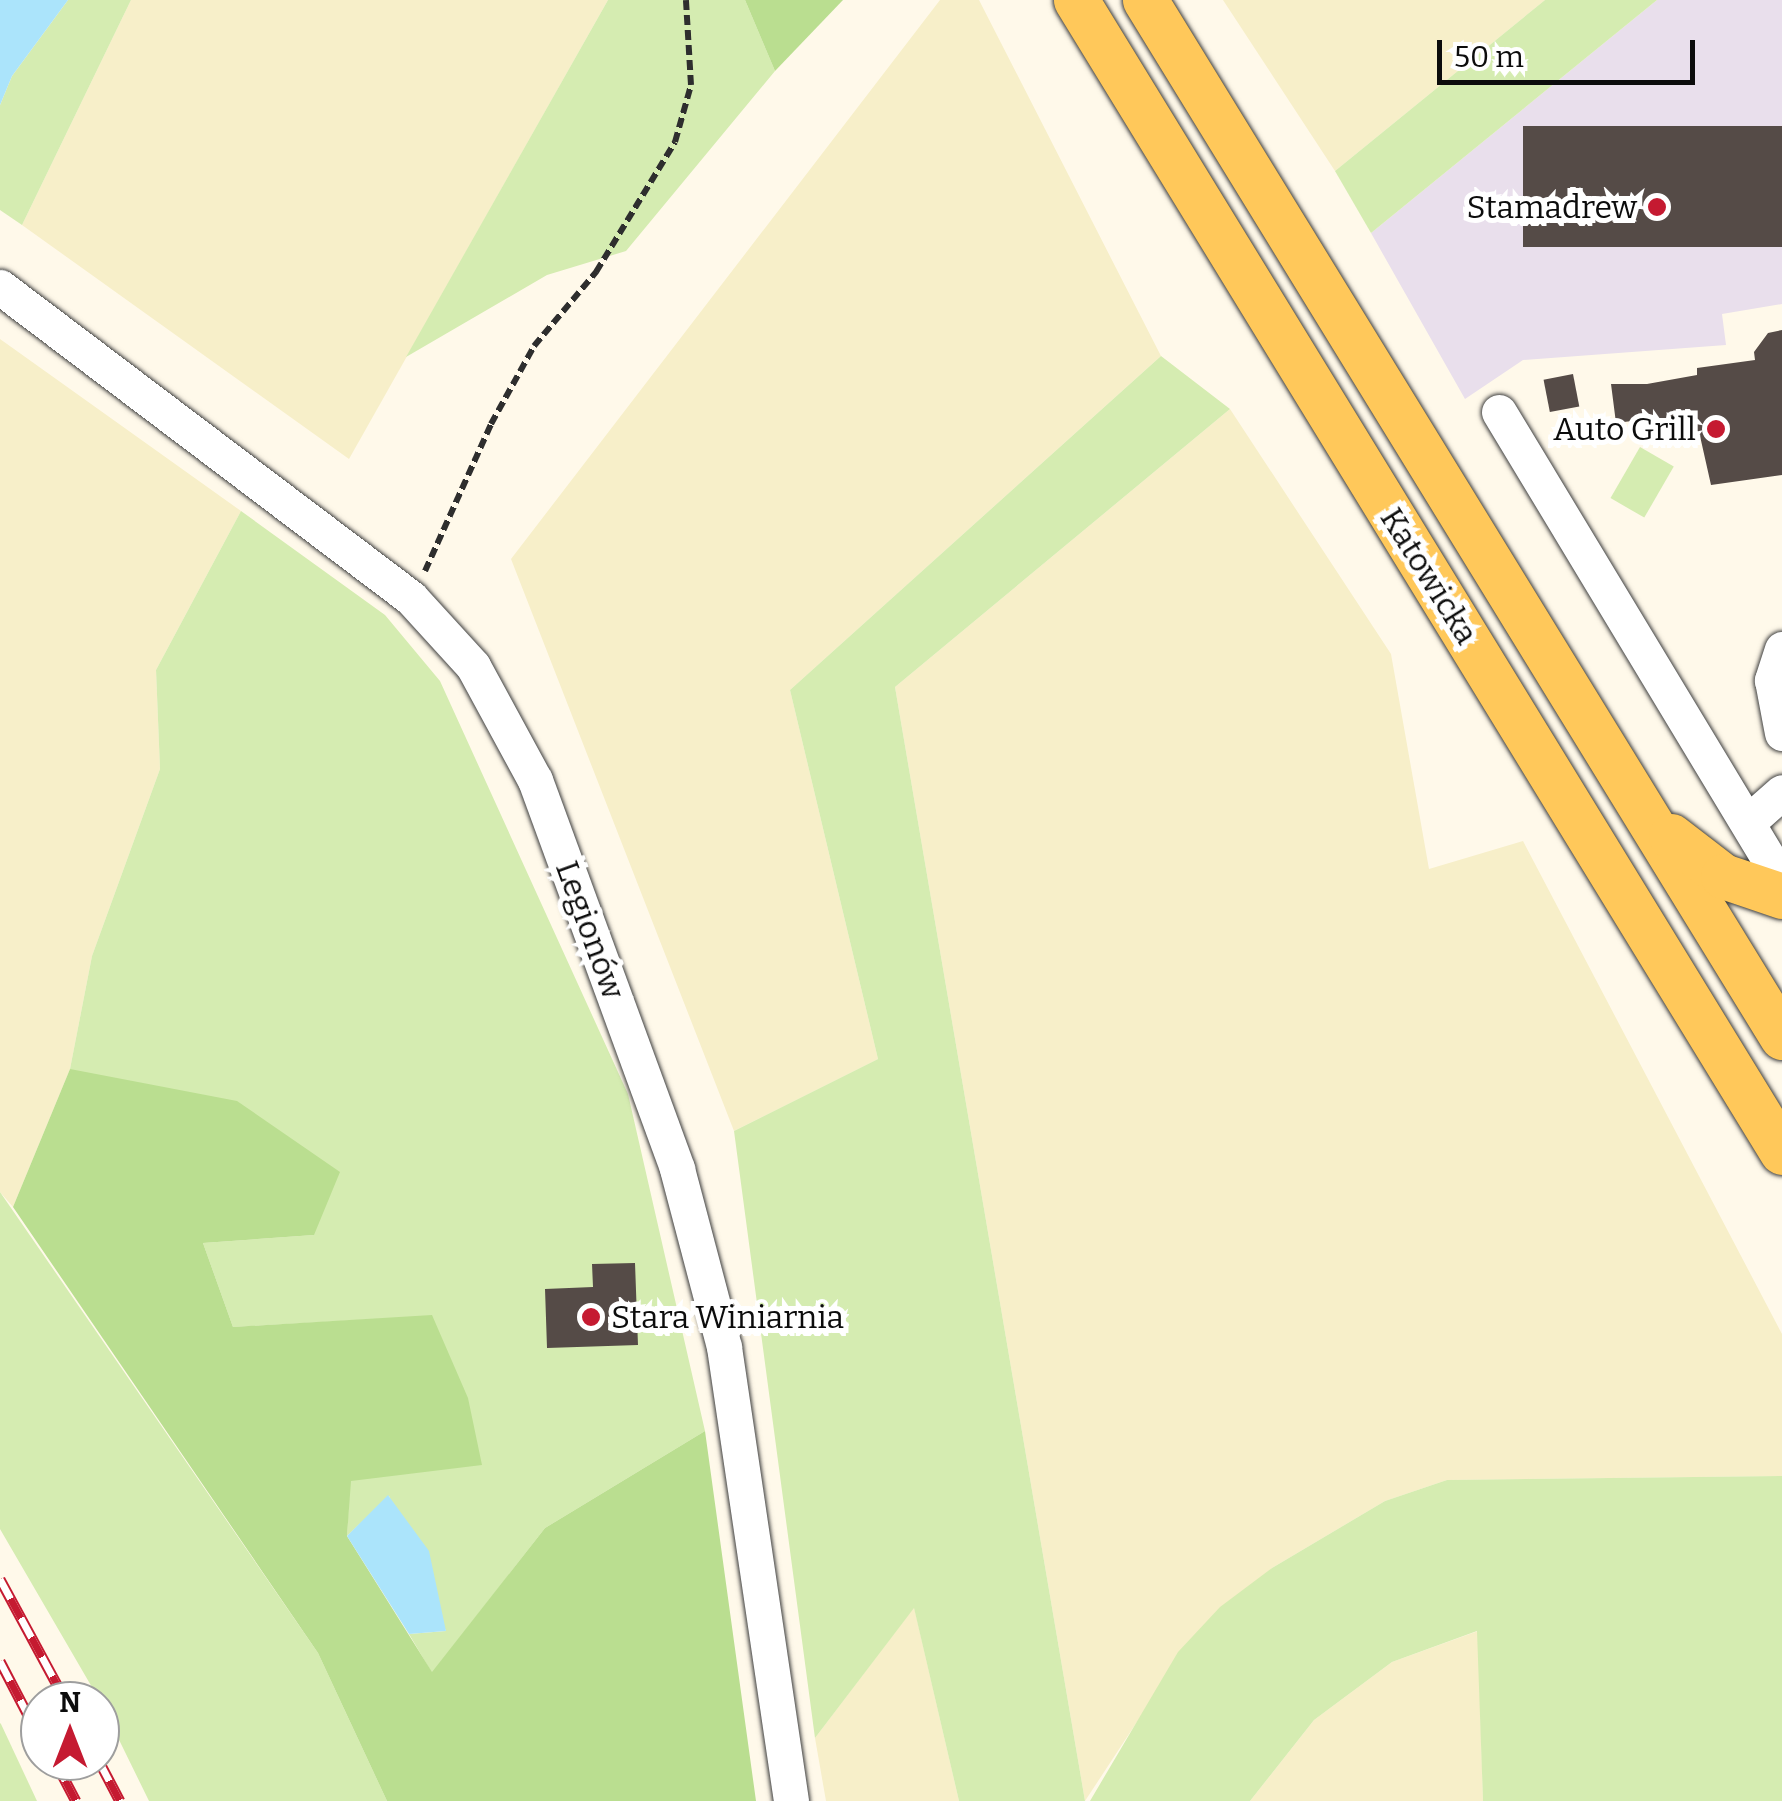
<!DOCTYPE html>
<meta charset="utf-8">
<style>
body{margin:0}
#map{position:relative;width:1782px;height:1801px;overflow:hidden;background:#fff9ea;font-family:Bitter,serif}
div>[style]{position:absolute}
.industrial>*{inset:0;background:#e9dfec}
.farmland>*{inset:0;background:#f7efc9}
.green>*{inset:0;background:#d5ecb1;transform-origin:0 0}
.forest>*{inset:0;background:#bade90}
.water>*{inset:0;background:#abe4fb}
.building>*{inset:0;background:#554b47;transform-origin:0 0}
.path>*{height:6px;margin-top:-3px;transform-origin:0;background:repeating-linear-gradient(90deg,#2e2e2e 0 10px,transparent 0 15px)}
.roads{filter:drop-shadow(0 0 2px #3f3f3f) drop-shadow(0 0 2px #3f3f3f)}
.minor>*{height:35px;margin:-17.5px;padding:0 17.5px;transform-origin:17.5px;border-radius:17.5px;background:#fff}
.major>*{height:45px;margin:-22.5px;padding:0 22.5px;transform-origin:22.5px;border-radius:22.5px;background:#ffc85a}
.rail>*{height:11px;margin-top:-5.5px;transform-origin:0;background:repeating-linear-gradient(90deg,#fff 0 22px,#c51a31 0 44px);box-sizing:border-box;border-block:2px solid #c51a31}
.dots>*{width:28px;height:28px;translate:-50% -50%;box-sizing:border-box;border:5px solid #fff;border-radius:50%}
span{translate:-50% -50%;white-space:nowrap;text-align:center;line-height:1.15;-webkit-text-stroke:10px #fff;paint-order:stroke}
.poi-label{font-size:32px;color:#0c0c0c}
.right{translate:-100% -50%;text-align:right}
.left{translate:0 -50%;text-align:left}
.street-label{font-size:32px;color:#0c0c0c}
.north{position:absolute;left:20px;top:1681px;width:100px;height:100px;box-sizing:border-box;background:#fff;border:2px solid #9e9e9e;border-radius:50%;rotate:0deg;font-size:28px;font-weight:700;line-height:40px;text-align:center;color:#0c0c0c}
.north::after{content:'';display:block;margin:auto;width:35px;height:45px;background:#c51a31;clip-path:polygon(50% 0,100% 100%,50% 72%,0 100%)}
.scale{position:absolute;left:1437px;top:40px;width:258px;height:45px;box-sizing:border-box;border:5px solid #0c0c0c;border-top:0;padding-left:12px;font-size:30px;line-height:35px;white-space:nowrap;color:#0c0c0c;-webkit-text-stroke:8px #fff;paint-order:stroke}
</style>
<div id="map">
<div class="industrial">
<div style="clip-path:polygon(1657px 0,1782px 0,1782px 304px,1722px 314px,1726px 345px,1523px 360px,1465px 399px,1371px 233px)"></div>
</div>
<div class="farmland">
<div style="clip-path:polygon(131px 0,608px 0,349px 459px,22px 225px)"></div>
<div style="clip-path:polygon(940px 0,979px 0,1161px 356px,790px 690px,878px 1059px,734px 1131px,511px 559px)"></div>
<div style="clip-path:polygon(1223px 0,1545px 0,1335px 171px)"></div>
<div style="clip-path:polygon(0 339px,241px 511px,156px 670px,160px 769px,92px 956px,70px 1069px,13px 1207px,0 1192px)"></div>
<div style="clip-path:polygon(1230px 409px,1391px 654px,1429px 869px,1523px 841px,1782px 1334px,1782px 1476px,1447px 1480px,1385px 1501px,1272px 1568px,1152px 1699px,1085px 1801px,895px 687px)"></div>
<div style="clip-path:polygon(914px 1607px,959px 1801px,826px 1801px,815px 1738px)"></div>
<div style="clip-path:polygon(1478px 1631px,1483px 1801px,1250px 1801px,1314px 1720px,1392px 1662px)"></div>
</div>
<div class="green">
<div style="clip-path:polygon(68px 0,131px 0,22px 225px,0 210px,0 105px,12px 76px)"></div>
<div style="clip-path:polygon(608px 0,745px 0,775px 71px,626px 251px,547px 275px,406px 357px)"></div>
<div style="clip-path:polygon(1545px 0,1657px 0,1371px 233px,1335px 171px)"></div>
<div style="clip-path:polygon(1161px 356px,1230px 409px,895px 687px,1085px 1801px,959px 1801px,914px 1608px,815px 1738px,734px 1131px,878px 1059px,790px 690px)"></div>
<div style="left:1640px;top:447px;width:39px;height:59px;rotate:30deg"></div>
<div style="clip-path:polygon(241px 511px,385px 615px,440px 681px,628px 1094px,705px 1431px,545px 1528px,432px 1673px,409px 1634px,446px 1631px,389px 1496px,347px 1536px,350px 1481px,432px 1316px,233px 1327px,203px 1243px,314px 1235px,70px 1069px,92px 956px,160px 769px,156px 670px)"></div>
<div style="clip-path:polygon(0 1192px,318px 1653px,387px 1801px,149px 1801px,100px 1701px,0 1529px)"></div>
<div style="clip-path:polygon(1782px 1476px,1782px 1801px,1483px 1801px,1477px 1631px,1392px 1662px,1314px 1720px,1250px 1801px,1090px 1801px,1178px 1652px,1220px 1607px,1272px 1568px,1385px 1501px,1447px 1480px)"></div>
<div style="clip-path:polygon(0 1723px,1px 1724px,37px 1801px,0 1801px)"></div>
</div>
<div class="forest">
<div style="clip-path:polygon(745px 0,843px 0,775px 71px)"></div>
<div style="clip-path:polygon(70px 1069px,237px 1101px,340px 1172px,314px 1235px,203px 1243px,233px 1327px,432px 1315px,468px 1398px,482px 1465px,351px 1481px,347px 1536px,432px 1672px,545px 1528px,705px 1431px,756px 1801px,387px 1801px,318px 1653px,13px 1207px)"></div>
</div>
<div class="water">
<div style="clip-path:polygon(0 0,68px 0,12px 76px,0 105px)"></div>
<div style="clip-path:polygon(388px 1495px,429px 1551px,446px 1631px,409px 1634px,347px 1536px)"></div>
</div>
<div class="building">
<div style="left:1782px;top:126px;width:121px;height:259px;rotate:90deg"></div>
<div style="clip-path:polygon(1782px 330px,1782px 475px,1711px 485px,1700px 436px,1653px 444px,1648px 419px,1616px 423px,1611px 384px,1647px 384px,1697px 375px,1697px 368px,1755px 360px,1754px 352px,1768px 333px)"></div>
<div style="left:1573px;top:374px;width:33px;height:30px;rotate:79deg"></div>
<div style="clip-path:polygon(635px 1263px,638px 1345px,547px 1348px,545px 1289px,593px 1287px,592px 1264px)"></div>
</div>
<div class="path">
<div style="left:425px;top:571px;width:161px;rotate:-65.8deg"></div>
<div style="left:491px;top:424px;width:89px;rotate:-61.1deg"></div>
<div style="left:534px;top:346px;width:97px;rotate:-50deg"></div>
<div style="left:596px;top:272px;width:152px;rotate:-58.7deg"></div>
<div style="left:675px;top:142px;width:59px;rotate:-74.3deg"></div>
<div style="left:691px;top:85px;width:85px;rotate:-93.4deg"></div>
</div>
<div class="roads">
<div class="minor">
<div style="left:0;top:287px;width:515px;rotate:37.11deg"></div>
<div style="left:411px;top:598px;width:92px;rotate:47.6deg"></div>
<div style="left:473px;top:666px;width:130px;rotate:61.5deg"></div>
<div style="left:535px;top:780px;width:414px;rotate:69.9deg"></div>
<div style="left:677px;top:1169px;width:184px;rotate:75.2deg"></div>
<div style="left:724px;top:1347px;width:459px;rotate:81.6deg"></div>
<div style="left:1499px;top:412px;width:548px;rotate:58.89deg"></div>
<div style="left:1782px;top:649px;width:33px;rotate:108deg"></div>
<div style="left:1772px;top:680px;width:54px;rotate:79.3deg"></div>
<div style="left:1748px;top:822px;width:45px;rotate:-41.4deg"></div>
</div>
<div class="major">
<div style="left:1076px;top:0;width:1351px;rotate:58.5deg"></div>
<div style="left:1145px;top:0;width:1217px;rotate:58.44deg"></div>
<div style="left:1671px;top:836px;width:66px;rotate:37.6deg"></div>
<div style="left:1723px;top:876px;width:62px;rotate:18.7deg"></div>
</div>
</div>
<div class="rail">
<div style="left:0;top:1579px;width:139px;rotate:61.6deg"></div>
<div style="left:0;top:1661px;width:87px;rotate:62.5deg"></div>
<div style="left:55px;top:1761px;width:45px;rotate:62.3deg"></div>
<div style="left:99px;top:1761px;width:45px;rotate:62.3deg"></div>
</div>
<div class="dots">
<div style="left:1657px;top:207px;background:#c51a31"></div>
<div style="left:1716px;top:429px;background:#c51a31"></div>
<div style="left:591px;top:1317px;background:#c51a31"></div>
</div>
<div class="poi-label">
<span class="right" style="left:1637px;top:207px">Stamadrew</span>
<span class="right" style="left:1696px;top:429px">Auto Grill</span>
<span class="left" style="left:611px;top:1317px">Stara Winiarnia</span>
</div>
<div class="street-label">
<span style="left:1429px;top:576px;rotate:58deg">Katowicka</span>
<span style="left:590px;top:930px;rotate:70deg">Legionów</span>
</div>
<div class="north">N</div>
<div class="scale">50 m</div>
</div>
